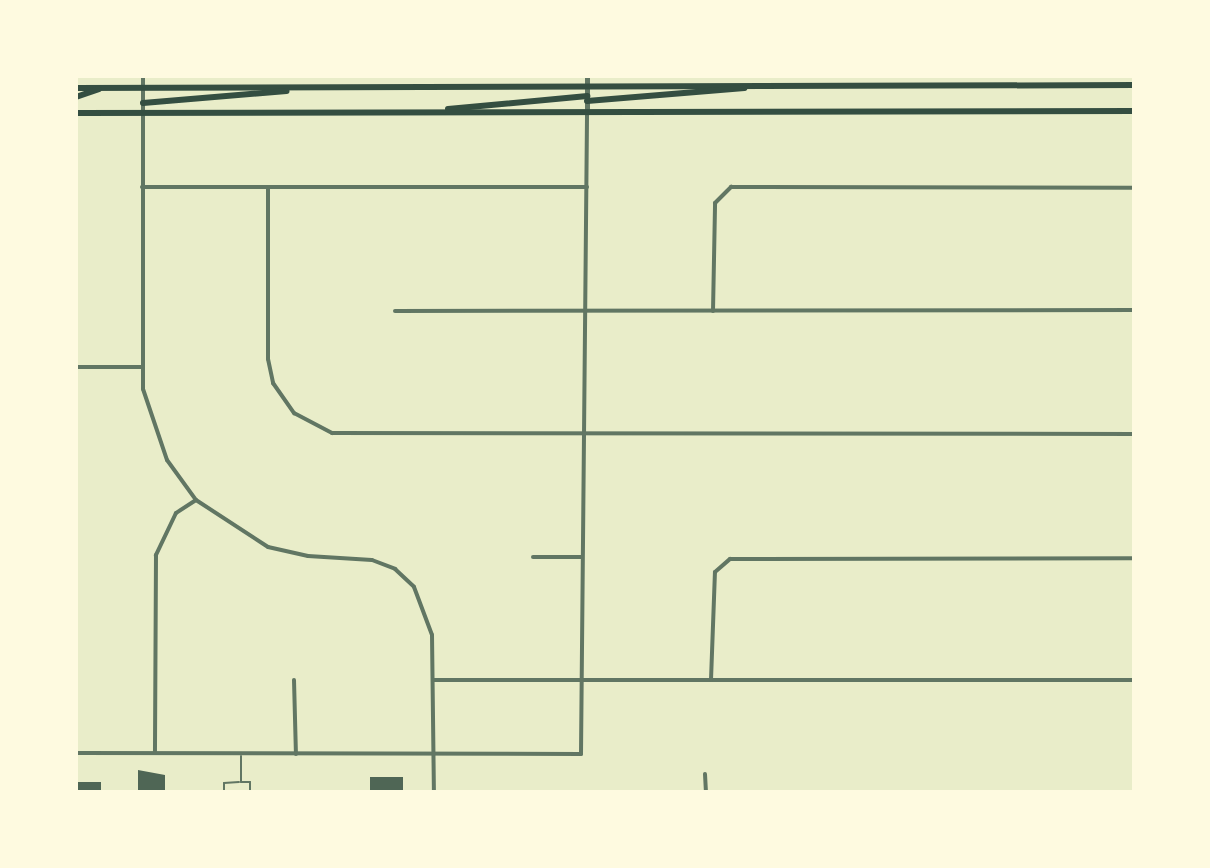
<!DOCTYPE html>
<style>
body{margin:0}
#map{position:relative;width:1210px;height:868px;overflow:hidden;background:#e9edc9;font-family:Manrope,sans-serif}
div>[style]{position:absolute}
.building>*{inset:0;background:#4f6655;transform-origin:0 0}
.service>*{height:2px;margin:-1px;padding:0 1px;transform-origin:1px;border-radius:1px;background:#617663}
.minor>*{height:4px;margin:-2px;padding:0 2px;transform-origin:2px;border-radius:2px;background:#617663}
.tertiary>*{height:5px;margin:-2.5px;padding:0 2.5px;transform-origin:2.5px;border-radius:2.5px;background:#617663}
.secondary>*{height:6px;margin:-3px;padding:0 3px;transform-origin:3px;border-radius:3px;background:#344e41}
span{translate:-50% -50%;white-space:nowrap;text-align:center;line-height:1.15;-webkit-text-stroke:6px #fefae0;paint-order:stroke}
.frame{position:absolute;inset:0;border:78px solid #fefae0;pointer-events:none}
</style>
<div id="map">
<div class="building">
<div style="clip-path:polygon(138px 770px,165px 775px,165px 792px,138px 792px)"></div>
<div style="left:370px;top:777px;width:33px;height:15px"></div>
<div style="left:78px;top:782px;width:23px;height:10px"></div>
</div>
<div class="service">
<div style="left:241px;top:756px;width:26px;rotate:90deg"></div>
<div style="left:241px;top:782px;width:9px"></div>
<div style="left:250px;top:782px;width:10px;rotate:90deg"></div>
<div style="left:224px;top:792px;width:9px;rotate:-90deg"></div>
<div style="left:224px;top:783px;width:15px;rotate:-4deg"></div>
</div>
<div class="minor">
<div style="left:143px;top:76px;width:313px;rotate:90deg"></div>
<div style="left:143px;top:389px;width:75px;rotate:71.3deg"></div>
<div style="left:167px;top:460px;width:49px;rotate:54.1deg"></div>
<div style="left:196px;top:500px;width:24px;rotate:147deg"></div>
<div style="left:176px;top:513px;width:47px;rotate:115.5deg"></div>
<div style="left:156px;top:555px;width:198px;rotate:90.3deg"></div>
<div style="left:142px;top:187px;width:445px"></div>
<div style="left:268px;top:187px;width:172px;rotate:90deg"></div>
<div style="left:268px;top:359px;width:25px;rotate:78deg"></div>
<div style="left:273px;top:383px;width:37px;rotate:55deg"></div>
<div style="left:294px;top:413px;width:43px;rotate:27.8deg"></div>
<div style="left:332px;top:433px;width:802px;rotate:0.07deg"></div>
<div style="left:395px;top:311px;width:739px;rotate:-0.08deg"></div>
<div style="left:713px;top:311px;width:108px;rotate:-88.9deg"></div>
<div style="left:715px;top:203px;width:23px;rotate:-45deg"></div>
<div style="left:731px;top:187px;width:403px;rotate:0.1deg"></div>
<div style="left:76px;top:367px;width:65px"></div>
<div style="left:196px;top:500px;width:86px;rotate:33.1deg"></div>
<div style="left:268px;top:547px;width:41px;rotate:12.7deg"></div>
<div style="left:308px;top:556px;width:64px;rotate:3.6deg"></div>
<div style="left:372px;top:560px;width:25px;rotate:21deg"></div>
<div style="left:395px;top:569px;width:26px;rotate:43deg"></div>
<div style="left:414px;top:587px;width:51px;rotate:69.4deg"></div>
<div style="left:432px;top:635px;width:157px;rotate:89.3deg"></div>
<div style="left:533px;top:557px;width:49px"></div>
<div style="left:294px;top:680px;width:74px;rotate:88.5deg"></div>
<div style="left:433px;top:680px;width:701px"></div>
<div style="left:711px;top:680px;width:108px;rotate:-87.9deg"></div>
<div style="left:715px;top:572px;width:20px;rotate:-41deg"></div>
<div style="left:730px;top:559px;width:404px;rotate:-0.1deg"></div>
<div style="left:76px;top:753px;width:505px;rotate:0.11deg"></div>
<div style="left:581px;top:754px;width:642px;rotate:-89.46deg"></div>
<div style="left:705px;top:774px;width:18px;rotate:87deg"></div>
</div>
<div class="tertiary">
<div style="left:587px;top:76px;width:36px;rotate:90deg"></div>
</div>
<div class="secondary">
<div style="left:76px;top:88px;width:1058px;rotate:-0.16deg"></div>
<div style="left:76px;top:97px;width:24px;rotate:-19deg"></div>
<div style="left:587px;top:101px;width:158px;rotate:-4.7deg"></div>
<div style="left:143px;top:103px;width:144px;rotate:-4.8deg"></div>
<div style="left:448px;top:109px;width:140px;rotate:-5.3deg"></div>
<div style="left:76px;top:113px;width:1058px;rotate:-0.11deg"></div>
</div>
<div class="frame"></div>
</div>
